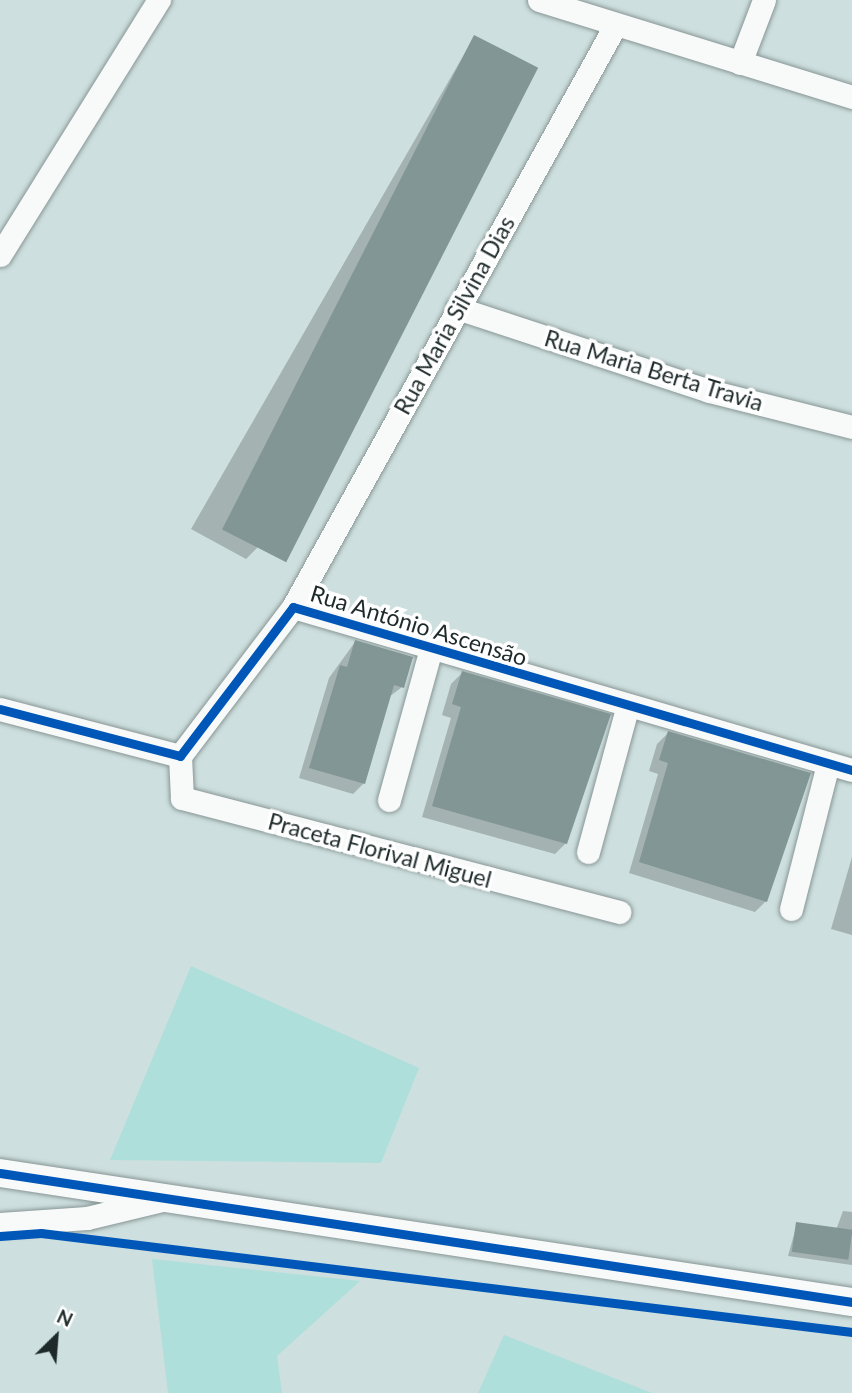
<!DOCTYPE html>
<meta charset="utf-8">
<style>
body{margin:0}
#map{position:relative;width:852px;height:1393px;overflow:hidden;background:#cddfde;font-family:Lato,sans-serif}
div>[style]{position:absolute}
.green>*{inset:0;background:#afdfdb}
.shadow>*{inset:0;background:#0003}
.building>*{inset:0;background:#819695;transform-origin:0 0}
.roads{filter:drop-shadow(0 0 2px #889695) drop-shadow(0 0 2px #889695)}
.minor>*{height:23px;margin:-11.5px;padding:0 11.5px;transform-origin:11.5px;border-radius:11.5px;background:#f8fafa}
.tertiary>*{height:28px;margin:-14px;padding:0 14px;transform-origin:14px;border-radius:14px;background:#f8fafa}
.cycleway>*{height:9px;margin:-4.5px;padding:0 4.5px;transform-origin:4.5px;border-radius:4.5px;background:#0057b8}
span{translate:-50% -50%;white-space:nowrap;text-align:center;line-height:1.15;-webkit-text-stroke:7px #fff;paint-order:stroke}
.street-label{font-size:23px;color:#1d2a29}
.north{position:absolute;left:21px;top:1302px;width:70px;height:70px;-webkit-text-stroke:5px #fff;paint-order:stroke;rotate:25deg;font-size:19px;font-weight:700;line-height:28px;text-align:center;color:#1d2a29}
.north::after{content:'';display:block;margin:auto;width:24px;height:32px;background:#1d2a29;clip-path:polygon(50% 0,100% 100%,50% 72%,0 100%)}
</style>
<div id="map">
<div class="green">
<div style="clip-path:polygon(191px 966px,419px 1068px,381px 1163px,110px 1160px)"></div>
<div style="clip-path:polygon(152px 1259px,360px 1281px,277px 1356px,282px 1393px,168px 1393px)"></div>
<div style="clip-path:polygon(504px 1335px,652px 1393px,478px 1393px)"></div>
</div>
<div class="shadow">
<div style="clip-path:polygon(474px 37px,257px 548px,246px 559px,191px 529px)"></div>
<div style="clip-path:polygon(355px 642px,402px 687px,389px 697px,364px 783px,353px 794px,299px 778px,329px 678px)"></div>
<div style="clip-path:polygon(462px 673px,566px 843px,555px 854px,422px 817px,451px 718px,442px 715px,451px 684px)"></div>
<div style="clip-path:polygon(668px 733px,766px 901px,755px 912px,629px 873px,658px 774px,649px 771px,657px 744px)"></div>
<div style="clip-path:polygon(852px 857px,852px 935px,831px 929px)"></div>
<div style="clip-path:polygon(843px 1211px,852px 1212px,852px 1265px,788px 1256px,797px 1224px,836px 1230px)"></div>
</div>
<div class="building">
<div style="left:474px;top:35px;width:72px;height:555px;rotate:27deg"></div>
<div style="clip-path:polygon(355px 640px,413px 657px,404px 688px,394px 685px,365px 784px,309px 768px,340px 665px,347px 667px)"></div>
<div style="clip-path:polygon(462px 671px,611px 714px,567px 844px,432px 806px,461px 707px,452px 704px)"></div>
<div style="clip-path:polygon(668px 731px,811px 773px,767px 902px,639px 862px,668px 763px,659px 760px)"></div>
<div style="left:796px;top:1222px;width:57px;height:30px;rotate:8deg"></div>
</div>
<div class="roads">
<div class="minor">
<div style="left:539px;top:0;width:328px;rotate:17.2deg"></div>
<div style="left:740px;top:63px;width:67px;rotate:-69.1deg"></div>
<div style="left:0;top:255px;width:301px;rotate:-58.1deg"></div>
<div style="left:457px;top:308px;width:265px;rotate:18.2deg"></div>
<div style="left:709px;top:391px;width:147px;rotate:14.1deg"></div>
<div style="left:293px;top:607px;width:666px;rotate:-61.01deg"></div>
<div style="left:0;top:709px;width:186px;rotate:14.6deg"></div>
<div style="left:180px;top:756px;width:187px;rotate:-52.8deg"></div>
<div style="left:293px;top:607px;width:582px;rotate:16.26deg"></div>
<div style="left:180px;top:756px;width:42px;rotate:87.3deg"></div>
<div style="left:182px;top:798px;width:452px;rotate:14.6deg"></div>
<div style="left:389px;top:800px;width:157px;rotate:-74.5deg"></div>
<div style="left:588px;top:852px;width:149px;rotate:-74.8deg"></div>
<div style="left:791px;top:909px;width:150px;rotate:-75.7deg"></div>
<div style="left:0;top:1224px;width:87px;rotate:-3.9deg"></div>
<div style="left:87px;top:1218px;width:77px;rotate:-13.5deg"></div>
</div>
<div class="tertiary">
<div style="left:0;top:1173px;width:862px;rotate:8.61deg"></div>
</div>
</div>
<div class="cycleway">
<div style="left:0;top:709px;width:186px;rotate:14.6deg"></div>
<div style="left:180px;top:756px;width:187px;rotate:-52.8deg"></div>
<div style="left:293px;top:607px;width:582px;rotate:16.26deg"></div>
<div style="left:0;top:1173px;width:862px;rotate:8.61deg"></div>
<div style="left:0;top:1236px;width:41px;rotate:-4.2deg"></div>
<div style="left:41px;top:1233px;width:817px;rotate:6.96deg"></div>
</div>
<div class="street-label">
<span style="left:454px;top:315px;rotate:-61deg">Rua Maria Silvina Dias</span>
<span style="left:654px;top:370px;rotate:17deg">Rua Maria Berta Travia</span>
<span style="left:419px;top:625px;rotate:17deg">Rua António Ascensão</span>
<span style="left:380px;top:850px;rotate:15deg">Praceta Florival Miguel</span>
</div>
<div class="north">N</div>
</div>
